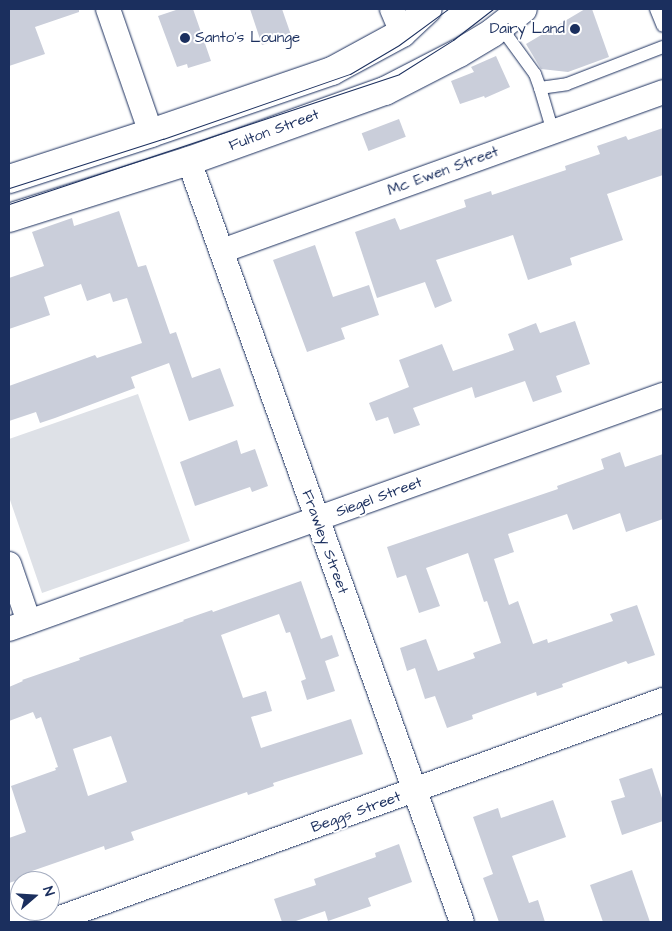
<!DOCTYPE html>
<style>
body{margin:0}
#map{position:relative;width:672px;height:931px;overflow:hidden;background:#fff;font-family:"Architects Daughter",sans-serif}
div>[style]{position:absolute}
.green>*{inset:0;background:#dee1e7}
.building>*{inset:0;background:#caceda;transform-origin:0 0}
.roads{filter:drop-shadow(0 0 1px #1b2f5e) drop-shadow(0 0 1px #1b2f5e)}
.service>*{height:12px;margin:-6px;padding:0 6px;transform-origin:6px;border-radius:6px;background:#fff}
.minor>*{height:24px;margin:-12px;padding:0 12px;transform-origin:12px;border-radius:12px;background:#fff}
.secondary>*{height:28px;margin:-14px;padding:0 14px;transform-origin:14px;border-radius:14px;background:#fff}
.tram>*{height:1px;margin:-0.5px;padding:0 0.5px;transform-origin:0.5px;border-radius:0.5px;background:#1b2f5e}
.dots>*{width:14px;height:14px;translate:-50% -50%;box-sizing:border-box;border:2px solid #fff;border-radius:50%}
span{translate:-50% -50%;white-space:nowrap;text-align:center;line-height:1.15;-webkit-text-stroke:4px #fff;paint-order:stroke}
.poi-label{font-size:15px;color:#1b2f5e}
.right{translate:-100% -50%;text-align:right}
.left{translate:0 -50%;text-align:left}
.street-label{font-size:15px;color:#1b2f5e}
.frame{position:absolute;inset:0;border:10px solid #1b2f5e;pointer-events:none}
.north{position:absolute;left:10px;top:871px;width:50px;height:50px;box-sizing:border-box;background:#fff;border:1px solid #a4acbf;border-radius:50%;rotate:71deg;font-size:14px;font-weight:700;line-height:20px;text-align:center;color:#1b2f5e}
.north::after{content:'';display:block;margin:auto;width:18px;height:22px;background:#1b2f5e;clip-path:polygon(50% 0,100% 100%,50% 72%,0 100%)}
</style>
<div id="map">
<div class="green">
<div style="clip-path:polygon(138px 394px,190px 541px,42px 593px,9px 497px,9px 439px)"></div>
</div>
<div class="building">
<div style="clip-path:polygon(9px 9px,79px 9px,79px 12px,35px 27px,45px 54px,9px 66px)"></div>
<div style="clip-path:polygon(179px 9px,193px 9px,211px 61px,188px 68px,187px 64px,177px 67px,158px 16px)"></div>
<div style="clip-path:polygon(250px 9px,282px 9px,291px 35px,262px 45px)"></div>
<div style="clip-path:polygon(585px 9px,592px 9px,609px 57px,568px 72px,541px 69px,526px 44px)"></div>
<div style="clip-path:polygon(496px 56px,510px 87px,485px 98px,484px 96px,460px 104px,451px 81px,474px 72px,471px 67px)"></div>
<div style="left:399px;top:119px;width:19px;height:40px;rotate:69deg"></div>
<div style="clip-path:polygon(663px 128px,663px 175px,607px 194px,623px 240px,570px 258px,572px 265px,528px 280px,513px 235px,436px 260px,452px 301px,435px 308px,425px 282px,377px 298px,355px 232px,395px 218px,400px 230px,466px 207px,464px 200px,491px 191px,492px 195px,566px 170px,565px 166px,600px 154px,597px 146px,626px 136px,628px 140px)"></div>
<div style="clip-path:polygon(119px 211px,138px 267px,146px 265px,170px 334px,176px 332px,192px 378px,220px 368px,234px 406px,189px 421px,169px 363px,131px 377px,135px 388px,55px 418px,40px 423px,36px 412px,9px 421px,9px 386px,95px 355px,97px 358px,142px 343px,127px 298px,113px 302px,110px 293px,87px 301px,81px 284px,44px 297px,50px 315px,9px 329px,9px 278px,44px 266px,32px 232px,72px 218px,74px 226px)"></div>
<div style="clip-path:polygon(315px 245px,333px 297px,369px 285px,379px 315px,341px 328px,345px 339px,307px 352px,273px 260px)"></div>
<div style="clip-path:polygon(575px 321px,590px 364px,556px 376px,562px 392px,533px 402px,525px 381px,475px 398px,472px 387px,413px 408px,420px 425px,394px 434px,388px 417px,376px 421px,369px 403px,409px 387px,399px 360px,442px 344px,453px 371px,514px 350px,508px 334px,536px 323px,540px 333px)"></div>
<div style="clip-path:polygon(237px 440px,241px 454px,255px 449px,268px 486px,252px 492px,250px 487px,195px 506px,180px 462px)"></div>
<div style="clip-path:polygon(620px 452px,625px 467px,663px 454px,663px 519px,626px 532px,620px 513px,573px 530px,567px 514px,508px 534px,514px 552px,494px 559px,509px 605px,518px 601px,533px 644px,547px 639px,548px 643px,613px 621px,610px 614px,637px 605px,655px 655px,628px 664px,626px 661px,562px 684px,563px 687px,537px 696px,536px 692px,472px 715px,473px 719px,447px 728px,435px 696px,425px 699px,415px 668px,407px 671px,400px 648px,426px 639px,438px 671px,475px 658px,473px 653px,501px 643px,487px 601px,484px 602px,468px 553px,426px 568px,440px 606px,419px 613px,406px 575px,397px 578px,387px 547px,558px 489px,557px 486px,604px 469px,601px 459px)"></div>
<div style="clip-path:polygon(evenodd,301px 581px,321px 639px,332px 635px,339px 656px,325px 661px,335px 691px,307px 700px,301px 681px,306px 679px,290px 632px,286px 633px,279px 614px,221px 635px,243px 698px,266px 691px,272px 711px,251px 717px,261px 748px,351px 719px,363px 754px,273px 783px,274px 786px,248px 795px,247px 792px,131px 832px,134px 840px,105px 850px,104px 846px,32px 871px,33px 875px,9px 883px,9px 838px,26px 832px,11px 786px,56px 770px,55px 768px,58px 767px,41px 717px,36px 719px,33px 712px,9px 721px,9px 687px,23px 681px,22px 680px,80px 660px,79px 658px,184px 621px,183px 620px,212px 610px,213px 612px,301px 581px,111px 736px,127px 782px,88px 796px,73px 749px,111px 736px)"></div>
<div style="clip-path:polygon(652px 768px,663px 801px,663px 821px,622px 835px,611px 801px,625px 797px,619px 779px)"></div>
<div style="clip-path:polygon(553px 800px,566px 837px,512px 856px,529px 903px,538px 900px,545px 922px,499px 922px,483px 878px,493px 874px,473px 817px,498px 808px,501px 818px)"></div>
<div style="clip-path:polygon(399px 844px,412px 882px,368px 898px,371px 906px,328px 921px,325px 911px,293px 922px,282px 922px,274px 899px,316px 885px,314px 879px,376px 857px,375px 853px)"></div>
<div style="clip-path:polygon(632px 870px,650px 922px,603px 922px,590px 885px)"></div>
</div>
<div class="roads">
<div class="service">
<div style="left:656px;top:9px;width:18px;rotate:68deg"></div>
<div style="left:500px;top:26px;width:59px;rotate:53.9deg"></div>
<div style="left:535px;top:74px;width:15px;rotate:70deg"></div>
<div style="left:540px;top:88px;width:27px;rotate:-8deg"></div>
<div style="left:567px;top:84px;width:103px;rotate:-21.1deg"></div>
<div style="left:540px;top:88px;width:46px;rotate:73.5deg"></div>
</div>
<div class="minor">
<div style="left:108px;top:9px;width:131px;rotate:70.9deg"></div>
<div style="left:392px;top:9px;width:26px;rotate:67deg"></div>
<div style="left:189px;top:161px;width:808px;rotate:70.27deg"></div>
<div style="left:222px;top:251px;width:469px;rotate:-19.8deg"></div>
<div style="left:9px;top:564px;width:61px;rotate:71deg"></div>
<div style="left:9px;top:629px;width:695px;rotate:-19.69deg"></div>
<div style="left:49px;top:922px;width:653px;rotate:-19.88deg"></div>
</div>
<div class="secondary">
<div style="left:9px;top:179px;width:149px;rotate:-17.9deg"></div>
<div style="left:151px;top:133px;width:191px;rotate:-18.9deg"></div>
<div style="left:332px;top:71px;width:80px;rotate:-28.5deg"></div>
<div style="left:402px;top:33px;width:35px;rotate:-43deg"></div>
<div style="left:9px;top:218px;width:189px;rotate:-17.6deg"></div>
<div style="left:189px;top:161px;width:208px;rotate:-19.7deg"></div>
<div style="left:385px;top:91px;width:83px;rotate:-27.2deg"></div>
<div style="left:459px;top:53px;width:39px;rotate:-31deg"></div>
<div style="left:492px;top:33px;width:39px;rotate:-38deg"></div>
</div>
</div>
<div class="tram">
<div style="left:9px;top:188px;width:162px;rotate:-17.7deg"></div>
<div style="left:163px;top:139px;width:198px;rotate:-19.2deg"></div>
<div style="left:350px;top:74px;width:57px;rotate:-30.6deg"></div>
<div style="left:399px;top:45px;width:61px;rotate:-36.3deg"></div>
<div style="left:9px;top:204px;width:411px;rotate:-18.4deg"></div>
<div style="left:399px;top:74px;width:64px;rotate:-32.2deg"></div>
<div style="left:453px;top:40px;width:51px;rotate:-37.8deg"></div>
</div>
<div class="dots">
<div style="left:575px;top:29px;background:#1b2f5e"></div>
<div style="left:185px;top:38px;background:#1b2f5e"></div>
</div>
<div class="poi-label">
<span class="right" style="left:565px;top:29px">Dairy Land</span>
<span class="left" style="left:195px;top:38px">Santo's Lounge</span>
</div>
<div class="street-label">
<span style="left:274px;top:130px;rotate:-20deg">Fulton Street</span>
<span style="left:443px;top:171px;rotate:-20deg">Mc Ewen Street</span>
<span style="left:379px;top:497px;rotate:-20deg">Siegel Street</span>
<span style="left:325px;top:542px;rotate:70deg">Frawley Street</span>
<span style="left:356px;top:812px;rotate:-20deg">Beggs Street</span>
</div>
<div class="frame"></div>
<div class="north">N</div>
</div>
